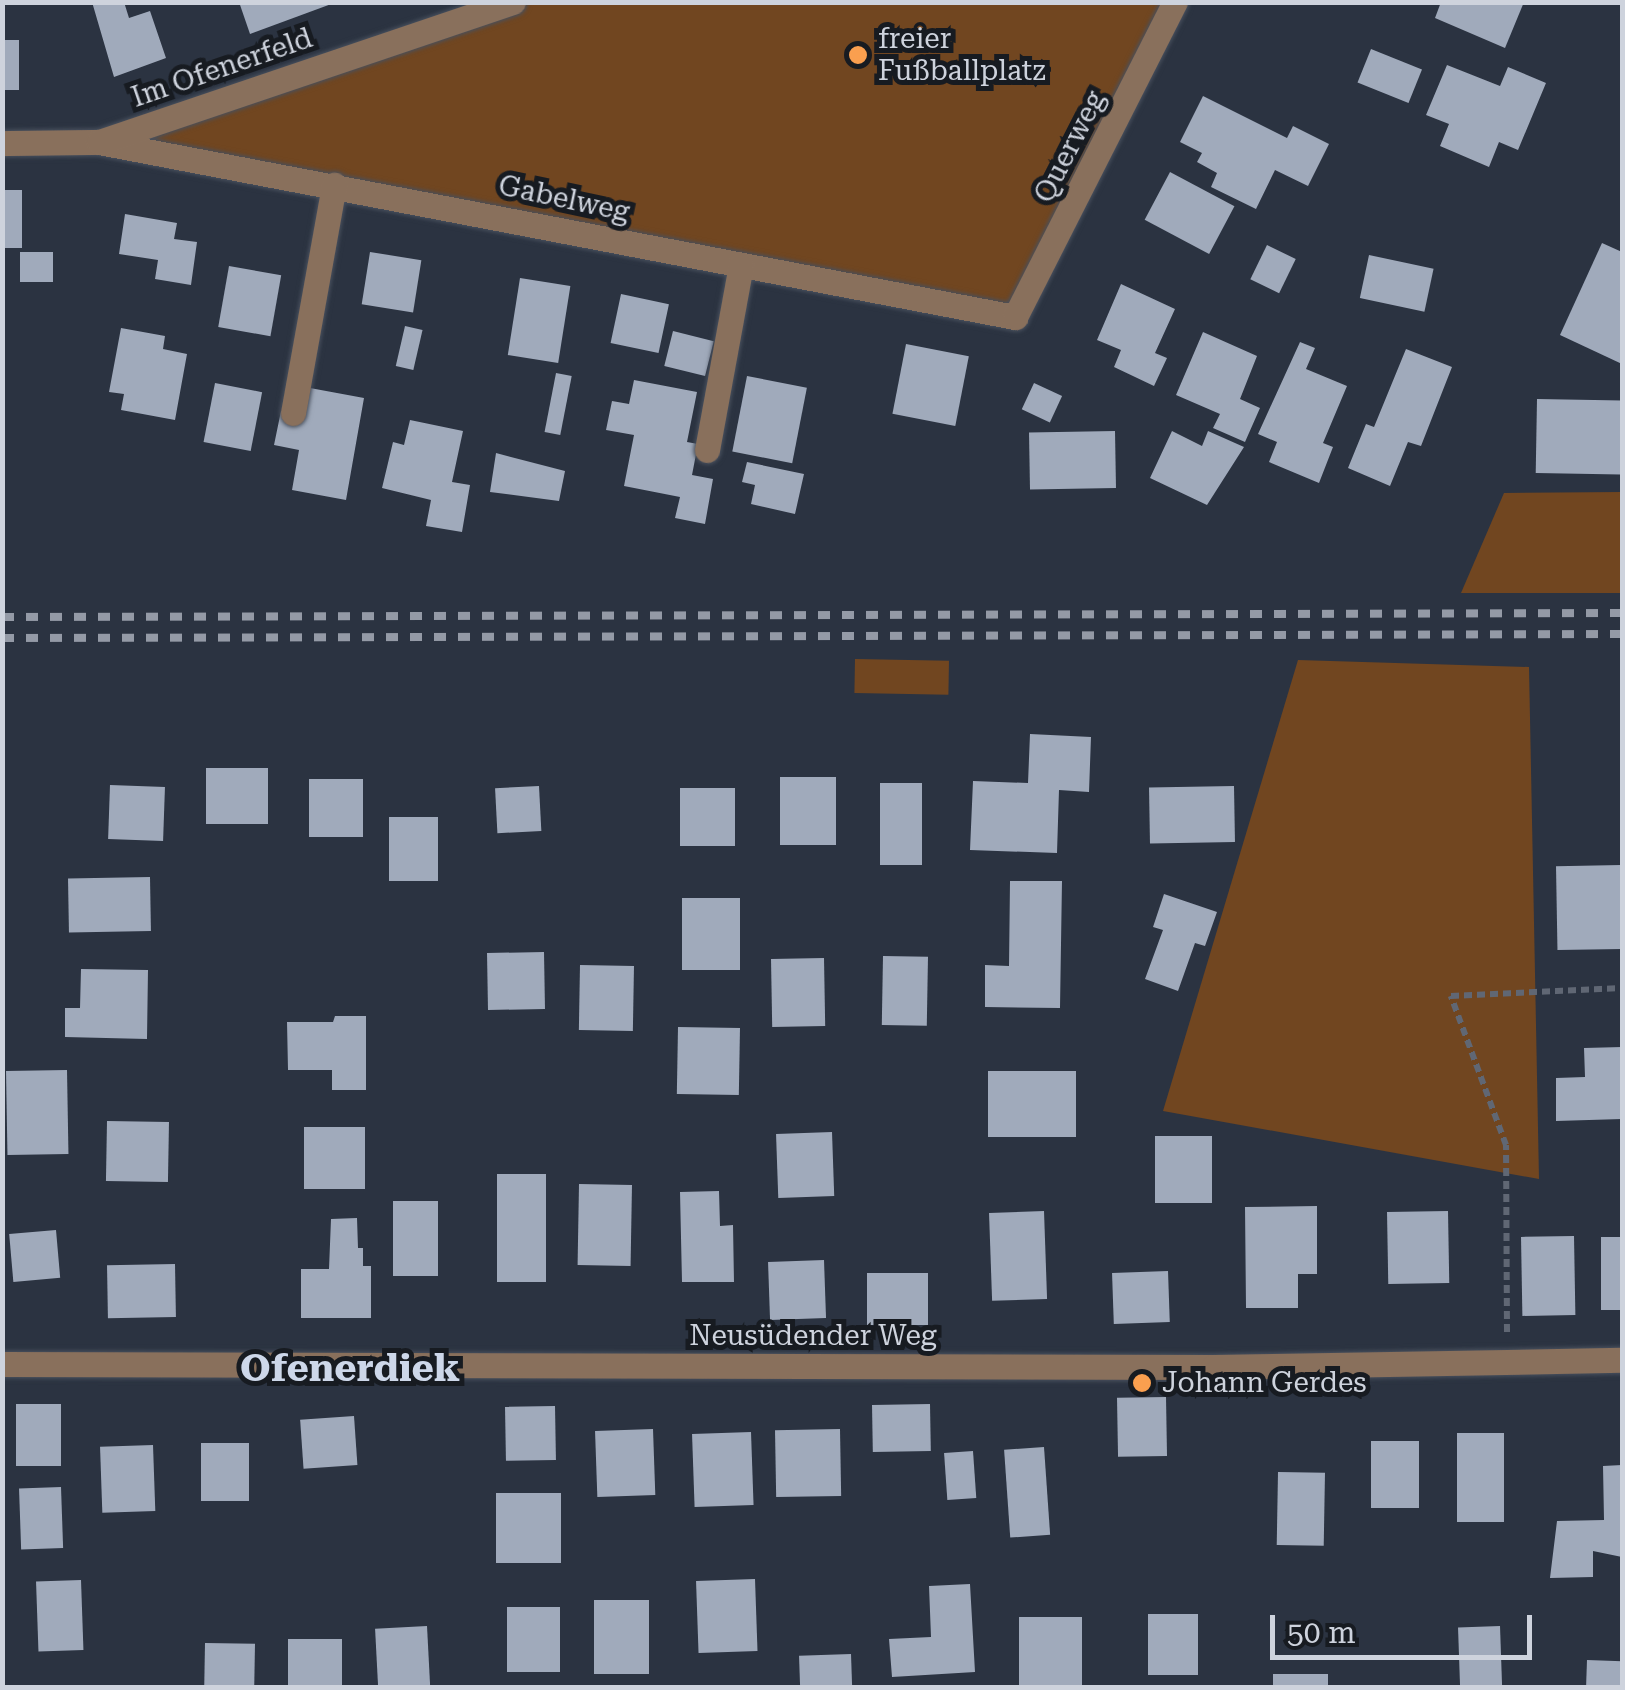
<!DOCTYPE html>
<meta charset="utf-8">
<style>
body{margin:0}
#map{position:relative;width:1625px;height:1690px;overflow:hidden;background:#2b3341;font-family:"Roboto Serif",serif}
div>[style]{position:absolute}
.green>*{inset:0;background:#714620;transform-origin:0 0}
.building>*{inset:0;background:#a0aabb;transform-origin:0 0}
.path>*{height:6px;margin-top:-3px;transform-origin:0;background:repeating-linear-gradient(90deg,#606774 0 8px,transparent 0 13px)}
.roads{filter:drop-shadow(0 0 2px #48505d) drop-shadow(0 0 2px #48505d)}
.minor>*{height:25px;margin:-12.5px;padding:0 12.5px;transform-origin:12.5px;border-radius:12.5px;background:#89705c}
.rail>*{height:8px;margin-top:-4px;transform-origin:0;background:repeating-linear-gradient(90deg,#949aa6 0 12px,transparent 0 24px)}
.dots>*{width:28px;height:28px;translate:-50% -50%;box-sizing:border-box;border:5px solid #171b21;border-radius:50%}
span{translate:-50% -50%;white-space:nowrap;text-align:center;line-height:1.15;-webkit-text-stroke:10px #171b21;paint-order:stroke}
.poi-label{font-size:28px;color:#ced3dd}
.left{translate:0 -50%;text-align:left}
.street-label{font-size:28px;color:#ced3dd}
.district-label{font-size:38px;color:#cdd7e9;font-weight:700}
.frame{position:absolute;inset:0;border:5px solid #ced3dd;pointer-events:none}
.scale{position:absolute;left:1270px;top:1615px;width:262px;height:45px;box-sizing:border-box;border:5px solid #ced3dd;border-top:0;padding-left:12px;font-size:30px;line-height:35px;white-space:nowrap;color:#ced3dd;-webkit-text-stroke:8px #171b21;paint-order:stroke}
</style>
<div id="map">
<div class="green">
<div style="clip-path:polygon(513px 3px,1174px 3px,1015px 317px,99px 142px)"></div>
<div style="clip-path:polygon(1622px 492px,1622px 593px,1461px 593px,1504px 493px)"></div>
<div style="left:855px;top:659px;width:94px;height:34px;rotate:1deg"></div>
<div style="clip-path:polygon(1298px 660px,1529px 667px,1539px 1179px,1163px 1111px)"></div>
</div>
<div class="building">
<div style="clip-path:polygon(92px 2px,124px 2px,129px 18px,150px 11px,166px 58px,114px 77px)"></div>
<div style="clip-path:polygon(239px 2px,334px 2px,334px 3px,250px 34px)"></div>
<div style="clip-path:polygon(1441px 2px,1524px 2px,1505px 48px,1435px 18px)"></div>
<div style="left:2px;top:40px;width:17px;height:50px"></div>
<div style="left:1371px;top:49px;width:55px;height:36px;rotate:22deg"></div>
<div style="clip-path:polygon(1447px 65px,1500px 86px,1508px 67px,1546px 83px,1518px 150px,1499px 142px,1489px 167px,1440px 146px,1449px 124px,1426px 115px)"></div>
<div style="clip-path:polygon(1203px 96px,1287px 138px,1293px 126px,1329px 144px,1308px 186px,1275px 170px,1256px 209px,1211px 187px,1217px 173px,1197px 162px,1202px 153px,1180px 142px)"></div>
<div style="left:1170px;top:172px;width:73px;height:54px;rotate:28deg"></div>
<div style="left:2px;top:190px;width:20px;height:58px"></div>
<div style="clip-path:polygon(125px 214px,177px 223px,174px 239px,197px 242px,191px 285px,155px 279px,158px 260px,119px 254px)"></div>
<div style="clip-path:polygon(1602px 243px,1622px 252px,1622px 364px,1560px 335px)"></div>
<div style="left:1267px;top:245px;width:32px;height:38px;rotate:26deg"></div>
<div style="left:20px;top:252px;width:33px;height:30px"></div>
<div style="left:370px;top:252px;width:52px;height:53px;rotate:9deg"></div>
<div style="left:1369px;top:255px;width:66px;height:44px;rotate:12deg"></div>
<div style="left:229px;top:266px;width:53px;height:62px;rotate:10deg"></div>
<div style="left:520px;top:278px;width:51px;height:78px;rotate:9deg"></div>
<div style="clip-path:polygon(1121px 284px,1175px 309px,1155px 353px,1167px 358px,1154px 386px,1114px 367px,1121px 350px,1097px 340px)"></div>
<div style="left:621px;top:294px;width:49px;height:50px;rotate:12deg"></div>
<div style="left:405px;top:326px;width:18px;height:41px;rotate:13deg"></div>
<div style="clip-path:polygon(121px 328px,165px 336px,163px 349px,187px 354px,175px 420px,121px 410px,124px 394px,109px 392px)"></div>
<div style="left:673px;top:331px;width:42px;height:36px;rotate:14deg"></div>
<div style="clip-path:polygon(1203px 332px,1257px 356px,1240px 399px,1260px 408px,1245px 442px,1213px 428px,1220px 414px,1176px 395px)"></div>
<div style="clip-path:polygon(1300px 342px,1315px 348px,1306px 369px,1347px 386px,1323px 443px,1333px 447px,1319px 483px,1269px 462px,1277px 442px,1258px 434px)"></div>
<div style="left:906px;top:344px;width:64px;height:71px;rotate:11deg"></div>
<div style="clip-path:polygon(1406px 349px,1452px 367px,1421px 446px,1408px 442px,1390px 486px,1348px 468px,1366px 424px,1374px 427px)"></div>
<div style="left:556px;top:373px;width:16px;height:60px;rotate:11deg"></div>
<div style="left:747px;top:376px;width:61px;height:77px;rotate:11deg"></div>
<div style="clip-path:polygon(634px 380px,697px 392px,687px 442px,698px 444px,692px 475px,713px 479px,705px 524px,675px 518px,680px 497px,624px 486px,634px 435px,606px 430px,612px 401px,629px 404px)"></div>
<div style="left:215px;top:383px;width:48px;height:60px;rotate:11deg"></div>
<div style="left:1034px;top:383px;width:31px;height:29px;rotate:25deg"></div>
<div style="clip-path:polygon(310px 388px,364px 398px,346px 500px,292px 490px,299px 450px,274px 445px,281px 411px,305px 416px)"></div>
<div style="left:1537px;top:399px;width:85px;height:74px;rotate:1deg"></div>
<div style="clip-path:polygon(410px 420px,463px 431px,452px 482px,470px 485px,462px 532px,426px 526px,431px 500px,382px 488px,393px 442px,404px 445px)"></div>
<div style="left:1115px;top:431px;width:57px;height:86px;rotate:89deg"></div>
<div style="clip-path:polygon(1172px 431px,1202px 446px,1208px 431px,1244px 447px,1207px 505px,1150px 478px)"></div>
<div style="clip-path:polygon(496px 453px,565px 471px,559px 501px,490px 492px)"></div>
<div style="clip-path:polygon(747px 462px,804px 474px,795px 514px,751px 504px,755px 485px,742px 482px)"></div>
<div style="clip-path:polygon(1030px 734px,1091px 737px,1089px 792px,1059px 790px,1057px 853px,970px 850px,973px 781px,1028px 783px)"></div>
<div style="left:206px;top:768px;width:62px;height:56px"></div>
<div style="left:780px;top:777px;width:56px;height:68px"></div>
<div style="left:309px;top:779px;width:54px;height:58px"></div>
<div style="left:880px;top:783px;width:42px;height:82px"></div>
<div style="left:110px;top:785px;width:55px;height:54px;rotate:2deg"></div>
<div style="left:539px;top:786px;width:45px;height:44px;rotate:87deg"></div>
<div style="left:1234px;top:786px;width:56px;height:85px;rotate:89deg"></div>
<div style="left:680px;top:788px;width:55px;height:58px"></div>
<div style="left:389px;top:817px;width:49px;height:64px"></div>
<div style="left:1621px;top:865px;width:84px;height:65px;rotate:89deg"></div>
<div style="left:150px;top:877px;width:54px;height:82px;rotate:89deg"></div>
<div style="clip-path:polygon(1010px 881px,1062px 881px,1060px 1008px,985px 1007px,985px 965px,1009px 966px)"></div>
<div style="clip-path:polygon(1164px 894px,1217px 912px,1205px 946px,1195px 943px,1178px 991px,1145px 979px,1163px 930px,1153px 927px)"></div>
<div style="left:682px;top:898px;width:58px;height:72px"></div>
<div style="left:544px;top:952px;width:57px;height:57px;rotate:89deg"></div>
<div style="left:883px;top:956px;width:45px;height:69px;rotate:1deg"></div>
<div style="left:824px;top:958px;width:68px;height:53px;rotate:89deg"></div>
<div style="left:580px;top:965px;width:54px;height:65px;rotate:1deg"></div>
<div style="clip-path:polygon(81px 969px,148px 970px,147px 1039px,65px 1037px,65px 1008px,80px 1008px)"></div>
<div style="clip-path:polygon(335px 1016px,366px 1016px,366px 1090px,332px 1090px,332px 1070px,288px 1070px,287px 1022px,333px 1022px)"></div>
<div style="left:678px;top:1027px;width:62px;height:67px;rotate:1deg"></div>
<div style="clip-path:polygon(1622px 1047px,1622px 1119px,1556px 1121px,1556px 1078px,1585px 1077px,1584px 1048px)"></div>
<div style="left:67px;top:1070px;width:84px;height:61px;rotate:89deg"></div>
<div style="left:988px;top:1071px;width:88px;height:66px"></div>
<div style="left:107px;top:1121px;width:62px;height:60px;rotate:1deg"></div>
<div style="left:304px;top:1127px;width:61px;height:62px"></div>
<div style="left:832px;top:1132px;width:64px;height:56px;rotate:88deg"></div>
<div style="left:1212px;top:1136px;width:67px;height:57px;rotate:90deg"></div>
<div style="left:497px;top:1174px;width:49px;height:108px"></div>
<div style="left:579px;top:1184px;width:53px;height:81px;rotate:1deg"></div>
<div style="clip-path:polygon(719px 1191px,720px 1226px,733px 1225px,734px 1282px,682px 1282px,680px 1192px)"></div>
<div style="left:393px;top:1201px;width:45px;height:75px"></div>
<div style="clip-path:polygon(1317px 1206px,1317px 1274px,1298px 1274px,1298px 1308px,1246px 1308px,1245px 1207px)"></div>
<div style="left:1044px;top:1211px;width:88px;height:55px;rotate:88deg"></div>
<div style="left:1448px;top:1211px;width:72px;height:61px;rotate:89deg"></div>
<div style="clip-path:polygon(357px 1218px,358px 1248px,363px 1248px,363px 1266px,371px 1266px,371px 1318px,301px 1318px,301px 1269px,329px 1269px,331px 1219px)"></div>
<div style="left:56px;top:1230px;width:48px;height:47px;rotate:85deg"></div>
<div style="left:1574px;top:1236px;width:79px;height:53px;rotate:89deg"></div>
<div style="left:1622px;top:1237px;width:73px;height:21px;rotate:90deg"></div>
<div style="left:824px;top:1260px;width:58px;height:56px;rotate:88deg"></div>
<div style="left:175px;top:1264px;width:53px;height:68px;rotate:89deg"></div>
<div style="left:1168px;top:1271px;width:51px;height:56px;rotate:88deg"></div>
<div style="left:867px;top:1273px;width:61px;height:52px"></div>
<div style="left:1166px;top:1397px;width:59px;height:49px;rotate:89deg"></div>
<div style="left:61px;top:1404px;width:62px;height:45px;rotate:90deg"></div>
<div style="left:930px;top:1404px;width:47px;height:58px;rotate:89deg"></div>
<div style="left:555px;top:1406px;width:54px;height:50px;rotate:89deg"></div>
<div style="left:354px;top:1416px;width:49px;height:54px;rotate:86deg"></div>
<div style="left:653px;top:1429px;width:66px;height:58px;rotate:88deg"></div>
<div style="left:840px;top:1429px;width:67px;height:65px;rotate:89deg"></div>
<div style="left:751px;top:1432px;width:73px;height:59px;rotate:88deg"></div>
<div style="left:1457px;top:1433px;width:47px;height:89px"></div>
<div style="left:1371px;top:1441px;width:48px;height:67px"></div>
<div style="left:201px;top:1443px;width:48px;height:58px"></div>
<div style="left:153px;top:1445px;width:66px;height:53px;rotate:88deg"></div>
<div style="left:1044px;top:1447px;width:88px;height:40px;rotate:86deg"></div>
<div style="left:973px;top:1451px;width:47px;height:29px;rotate:86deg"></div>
<div style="clip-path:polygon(1622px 1465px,1622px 1557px,1593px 1551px,1593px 1577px,1550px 1578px,1557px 1521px,1604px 1520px,1603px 1466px)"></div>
<div style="left:1278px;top:1472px;width:47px;height:73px;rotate:1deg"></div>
<div style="left:61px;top:1487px;width:61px;height:42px;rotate:88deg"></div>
<div style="left:496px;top:1493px;width:65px;height:70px"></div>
<div style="left:755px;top:1579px;width:72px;height:59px;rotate:88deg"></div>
<div style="left:81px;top:1580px;width:70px;height:45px;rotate:88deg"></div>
<div style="clip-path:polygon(970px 1584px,975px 1672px,892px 1677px,889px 1639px,931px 1637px,929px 1586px)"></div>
<div style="left:594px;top:1600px;width:55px;height:74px"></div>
<div style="left:507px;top:1607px;width:53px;height:65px"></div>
<div style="left:1148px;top:1614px;width:50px;height:61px"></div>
<div style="left:1019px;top:1617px;width:63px;height:71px"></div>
<div style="left:427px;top:1626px;width:62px;height:52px;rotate:87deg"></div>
<div style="left:1500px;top:1626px;width:62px;height:42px;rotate:88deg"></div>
<div style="left:288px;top:1639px;width:54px;height:49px"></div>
<div style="left:205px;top:1643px;width:50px;height:45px;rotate:1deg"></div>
<div style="left:851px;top:1654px;width:34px;height:52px;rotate:88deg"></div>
<div style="left:1587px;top:1660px;width:35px;height:28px;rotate:2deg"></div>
<div style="left:1328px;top:1674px;width:14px;height:55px;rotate:90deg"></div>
</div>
<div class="path">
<div style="left:1507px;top:1332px;width:187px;rotate:-90.3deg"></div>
<div style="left:1506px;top:1145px;width:159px;rotate:-110.3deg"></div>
<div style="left:1451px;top:996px;width:171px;rotate:-2.7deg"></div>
</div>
<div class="roads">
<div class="minor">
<div style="left:99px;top:142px;width:933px;rotate:10.82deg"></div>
<div style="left:1015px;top:317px;width:353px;rotate:-63.1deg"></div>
<div style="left:2px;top:143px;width:97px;rotate:-0.6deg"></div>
<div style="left:99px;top:142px;width:437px;rotate:-18.7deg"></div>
<div style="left:293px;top:413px;width:232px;rotate:-79.8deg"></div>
<div style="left:707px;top:450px;width:188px;rotate:-79.6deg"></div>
<div style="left:2px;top:1364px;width:1211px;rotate:0.14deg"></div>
<div style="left:1213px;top:1367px;width:409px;rotate:-1deg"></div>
</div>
</div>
<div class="rail">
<div style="left:2px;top:617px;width:1620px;rotate:-0.14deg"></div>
<div style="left:2px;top:638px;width:1620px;rotate:-0.14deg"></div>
</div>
<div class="dots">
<div style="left:858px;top:55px;background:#fa9f4f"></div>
<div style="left:1142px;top:1383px;background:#fa9f4f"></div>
</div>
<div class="poi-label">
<span class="left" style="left:878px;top:55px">freier<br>Fußballplatz</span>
<span class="left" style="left:1162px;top:1383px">Johann Gerdes</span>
</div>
<div class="street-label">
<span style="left:222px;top:68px;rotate:-19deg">Im Ofenerfeld</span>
<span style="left:1070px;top:147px;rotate:-63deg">Querweg</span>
<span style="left:564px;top:199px;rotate:12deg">Gabelweg</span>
<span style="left:813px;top:1336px">Neusüdender Weg</span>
</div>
<div class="district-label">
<span style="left:350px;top:1369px">Ofenerdiek</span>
</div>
<div class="frame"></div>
<div class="scale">50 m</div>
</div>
